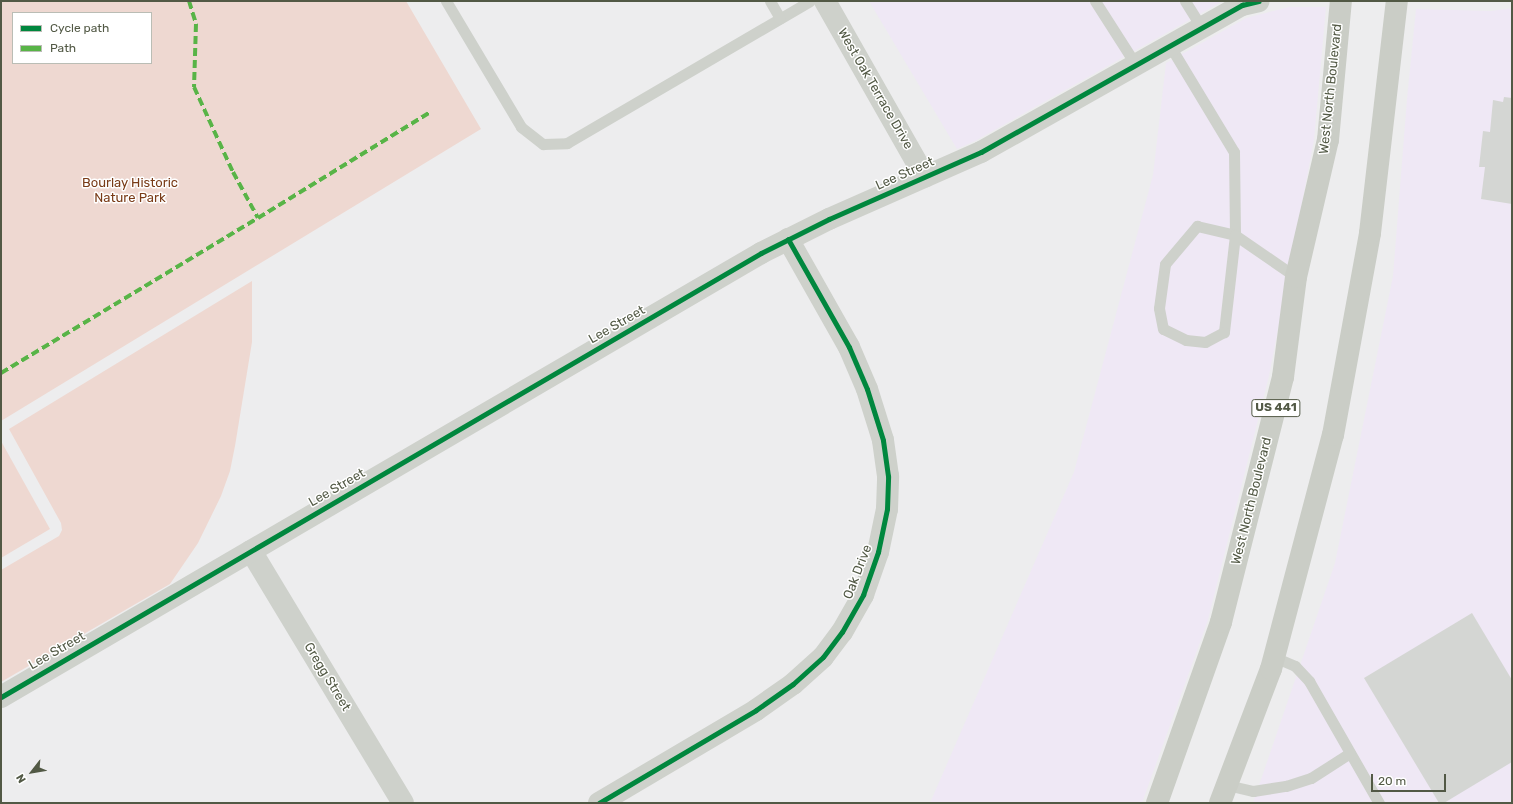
<!DOCTYPE html>
<style>
body{margin:0}
#map{position:relative;width:1513px;height:804px;overflow:hidden;background:#ededee;font-family:Rubik,sans-serif}
div>[style]{position:absolute}
.commercial>*{inset:0;background:#efe8f5}
.green>*{inset:0;background:#eed8d1}
.building>*{inset:0;background:#d4d6d3}
.service>*{height:11px;margin:-5.5px;padding:0 5.5px;transform-origin:5.5px;border-radius:5.5px;background:#ced1cb}
.minor>*{height:22px;margin:-11px;padding:0 11px;transform-origin:11px;border-radius:11px;background:#ced1cb}
.tertiary>*{height:22px;margin:-11px;padding:0 11px;transform-origin:11px;border-radius:11px;background:#ced1cb}
.primary>*{height:22px;margin:-11px;padding:0 11px;transform-origin:11px;border-radius:11px;background:#cacdc6}
.quiet>*{height:4px;margin-top:-2px;transform-origin:0;background:repeating-linear-gradient(90deg,#58b447 0 8px,transparent 0 12px)}
.cycleway>*{height:5px;margin:-2.5px;padding:0 2.5px;transform-origin:2.5px;border-radius:2.5px;background:#00873e}
span{translate:-50% -50%;white-space:nowrap;text-align:center;line-height:1.15;-webkit-text-stroke:3px #fff;paint-order:stroke}
.shield-label span{padding:1px 3px;background:#fff;border:1px solid;border-radius:3px;-webkit-text-stroke-width:0}
.shield-label{font-size:12px;color:#525945;font-weight:700}
.street-label{font-size:13px;color:#525945}
.park-label{font-size:13px;color:#793b17}
.frame{position:absolute;inset:0;border:2px solid #525945;pointer-events:none}
.legend{position:absolute;left:12px;top:12px;width:140px;height:52px;box-sizing:border-box;background:#fff;border:1px solid #babdb5;margin:0;padding:5px 7px;list-style:none;font-size:12px;color:#525945}
.legend li{display:flex;align-items:center;gap:8px;height:20px}
.legend b{width:20px;border:1px solid #babdb5}
.north{position:absolute;left:12px;top:752px;width:40px;height:40px;-webkit-text-stroke:3px #fff;paint-order:stroke;rotate:239deg;font-size:11px;font-weight:700;line-height:16px;text-align:center;color:#525945}
.north::after{content:'';display:block;margin:auto;width:14px;height:18px;background:#525945;clip-path:polygon(50% 0,100% 100%,50% 72%,0 100%)}
.scale{position:absolute;left:1371px;top:774px;width:75px;height:18px;box-sizing:border-box;border:2px solid #525945;border-top:0;padding-left:5px;font-size:12px;line-height:14px;white-space:nowrap;color:#525945;-webkit-text-stroke:3px #fff;paint-order:stroke}
</style>
<div id="map">
<div class="commercial">
<div style="clip-path:polygon(869px 1px,1223px 1px,975px 141px,957px 149px)"></div>
<div style="clip-path:polygon(1289px 7px,1326px 7px,1314px 140px,1269px 376px,1208px 620px,1142px 803px,930px 803px,1074px 472px,1153px 175px,1166px 63px,1246px 18px)"></div>
<div style="clip-path:polygon(1512px 8px,1512px 803px,1253px 803px,1335px 563px,1393px 276px,1407px 99px,1416px 9px,1491px 11px)"></div>
</div>
<div class="green">
<div style="clip-path:polygon(evenodd,1px 1px,406px 1px,481px 129px,1px 421px,1px 1px,13px 13px,151px 13px,151px 63px,13px 63px,13px 13px)"></div>
<div style="clip-path:polygon(252px 281px,252px 342px,235px 446px,230px 471px,221px 496px,198px 543px,170px 584px,1px 682px,1px 570px,59px 536px,62px 530px,61px 523px,9px 429px)"></div>
<div style="clip-path:polygon(1px 441px,50px 529px,1px 558px)"></div>
</div>
<div class="building">
<div style="clip-path:polygon(1504px 97px,1512px 98px,1512px 204px,1481px 199px,1485px 167px,1479px 167px,1483px 131px,1490px 132px,1493px 100px,1503px 102px)"></div>
<div style="clip-path:polygon(1472px 613px,1512px 680px,1512px 762px,1444px 803px,1439px 803px,1364px 678px)"></div>
</div>
<div class="service">
<div style="left:446px;top:1px;width:147px;rotate:59.2deg"></div>
<div style="left:521px;top:127px;width:28px;rotate:38deg"></div>
<div style="left:543px;top:144px;width:24px;rotate:-2deg"></div>
<div style="left:567px;top:143px;width:281px;rotate:-30.3deg"></div>
<div style="left:770px;top:1px;width:20px;rotate:60deg"></div>
<div style="left:1095px;top:1px;width:76px;rotate:57.4deg"></div>
<div style="left:1185px;top:1px;width:32px;rotate:58deg"></div>
<div style="left:1170px;top:46px;width:124px;rotate:58.9deg"></div>
<div style="left:1234px;top:152px;width:83px;rotate:89.3deg"></div>
<div style="left:1235px;top:235px;width:74px;rotate:34.5deg"></div>
<div style="left:1197px;top:226px;width:39px;rotate:13deg"></div>
<div style="left:1235px;top:235px;width:98px;rotate:96.5deg"></div>
<div style="left:1224px;top:332px;width:21px;rotate:152deg"></div>
<div style="left:1205px;top:342px;width:19px;rotate:-174deg"></div>
<div style="left:1186px;top:340px;width:25px;rotate:-154deg"></div>
<div style="left:1163px;top:329px;width:21px;rotate:-101deg"></div>
<div style="left:1159px;top:308px;width:44px;rotate:-82.2deg"></div>
<div style="left:1165px;top:264px;width:50px;rotate:-49.9deg"></div>
<div style="left:1274px;top:657px;width:23px;rotate:23deg"></div>
<div style="left:1295px;top:666px;width:21px;rotate:47deg"></div>
<div style="left:1309px;top:681px;width:141px;rotate:60.2deg"></div>
<div style="left:1227px;top:785px;width:27px;rotate:13deg"></div>
<div style="left:1253px;top:791px;width:33px;rotate:-9deg"></div>
<div style="left:1286px;top:786px;width:26px;rotate:-18deg"></div>
<div style="left:1311px;top:778px;width:46px;rotate:-32.7deg"></div>
</div>
<div class="minor">
<div style="left:825px;top:1px;width:202px;rotate:60.4deg"></div>
<div style="left:251px;top:551px;width:294px;rotate:58.9deg"></div>
<div style="left:599px;top:803px;width:182px;rotate:-30.6deg"></div>
<div style="left:756px;top:710px;width:45px;rotate:-35.1deg"></div>
<div style="left:793px;top:684px;width:40px;rotate:-42deg"></div>
<div style="left:823px;top:657px;width:31px;rotate:-53deg"></div>
<div style="left:842px;top:632px;width:43px;rotate:-60.4deg"></div>
<div style="left:863px;top:595px;width:46px;rotate:-70.8deg"></div>
<div style="left:878px;top:552px;width:44px;rotate:-78.2deg"></div>
<div style="left:887px;top:509px;width:33px;rotate:-88deg"></div>
<div style="left:888px;top:476px;width:36px;rotate:-98deg"></div>
<div style="left:883px;top:440px;width:53px;rotate:-107.4deg"></div>
<div style="left:867px;top:389px;width:46px;rotate:-113.2deg"></div>
<div style="left:849px;top:347px;width:124px;rotate:-119.5deg"></div>
</div>
<div class="tertiary">
<div style="left:1px;top:697px;width:880px;rotate:-30.29deg"></div>
<div style="left:761px;top:253px;width:76px;rotate:-26.6deg"></div>
<div style="left:829px;top:219px;width:166px;rotate:-23.8deg"></div>
<div style="left:981px;top:152px;width:300px;rotate:-29.4deg"></div>
<div style="left:1242px;top:5px;width:17px;rotate:-13deg"></div>
</div>
<div class="primary">
<div style="left:1157px;top:803px;width:192px;rotate:-70.5deg"></div>
<div style="left:1221px;top:622px;width:253px;rotate:-75.8deg"></div>
<div style="left:1283px;top:377px;width:101px;rotate:-82.6deg"></div>
<div style="left:1296px;top:277px;width:141px;rotate:-76.9deg"></div>
<div style="left:1328px;top:140px;width:140px;rotate:-84.7deg"></div>
<div style="left:1220px;top:803px;width:143px;rotate:-69.2deg"></div>
<div style="left:1271px;top:669px;width:242px;rotate:-75.2deg"></div>
<div style="left:1333px;top:435px;width:205px;rotate:-79.6deg"></div>
<div style="left:1370px;top:233px;width:234px;rotate:-83.4deg"></div>
</div>
<div class="quiet">
<div style="left:189px;top:1px;width:24px;rotate:73deg"></div>
<div style="left:196px;top:24px;width:63px;rotate:91.8deg"></div>
<div style="left:194px;top:87px;width:94px;rotate:65.4deg"></div>
<div style="left:233px;top:172px;width:52px;rotate:61.5deg"></div>
<div style="left:258px;top:218px;width:201px;rotate:-31.6deg"></div>
<div style="left:1px;top:373px;width:300px;rotate:-31.1deg"></div>
</div>
<div class="cycleway">
<div style="left:1px;top:697px;width:880px;rotate:-30.29deg"></div>
<div style="left:761px;top:253px;width:76px;rotate:-26.6deg"></div>
<div style="left:829px;top:219px;width:166px;rotate:-23.8deg"></div>
<div style="left:981px;top:152px;width:300px;rotate:-29.4deg"></div>
<div style="left:1242px;top:5px;width:17px;rotate:-13deg"></div>
<div style="left:599px;top:803px;width:182px;rotate:-30.6deg"></div>
<div style="left:756px;top:710px;width:45px;rotate:-35.1deg"></div>
<div style="left:793px;top:684px;width:40px;rotate:-42deg"></div>
<div style="left:823px;top:657px;width:31px;rotate:-53deg"></div>
<div style="left:842px;top:632px;width:43px;rotate:-60.4deg"></div>
<div style="left:863px;top:595px;width:46px;rotate:-70.8deg"></div>
<div style="left:878px;top:552px;width:44px;rotate:-78.2deg"></div>
<div style="left:887px;top:509px;width:33px;rotate:-88deg"></div>
<div style="left:888px;top:476px;width:36px;rotate:-98deg"></div>
<div style="left:883px;top:440px;width:53px;rotate:-107.4deg"></div>
<div style="left:867px;top:389px;width:46px;rotate:-113.2deg"></div>
<div style="left:849px;top:347px;width:124px;rotate:-119.5deg"></div>
</div>
<div class="shield-label">
<span style="left:1276px;top:408px">US 441</span>
</div>
<div class="street-label">
<span style="left:875px;top:89px;rotate:60deg">West Oak Terrace Drive</span>
<span style="left:1331px;top:89px;rotate:-84deg">West North Boulevard</span>
<span style="left:905px;top:174px;rotate:-24deg">Lee Street</span>
<span style="left:617px;top:325px;rotate:-30deg">Lee Street</span>
<span style="left:337px;top:488px;rotate:-30deg">Lee Street</span>
<span style="left:1252px;top:501px;rotate:-76deg">West North Boulevard</span>
<span style="left:858px;top:572px;rotate:-69deg">Oak Drive</span>
<span style="left:57px;top:651px;rotate:-30deg">Lee Street</span>
<span style="left:327px;top:677px;rotate:59deg">Gregg Street</span>
</div>
<div class="park-label">
<span style="left:130px;top:191px">Bourlay Historic<br>Nature Park</span>
</div>
<div class="frame"></div>
<ul class="legend">
<li><b style="height:5px;background:#00873e"></b>Cycle path</li>
<li><b style="height:5px;background:#58b447"></b>Path</li>
</ul>
<div class="north">N</div>
<div class="scale">20 m</div>
</div>
